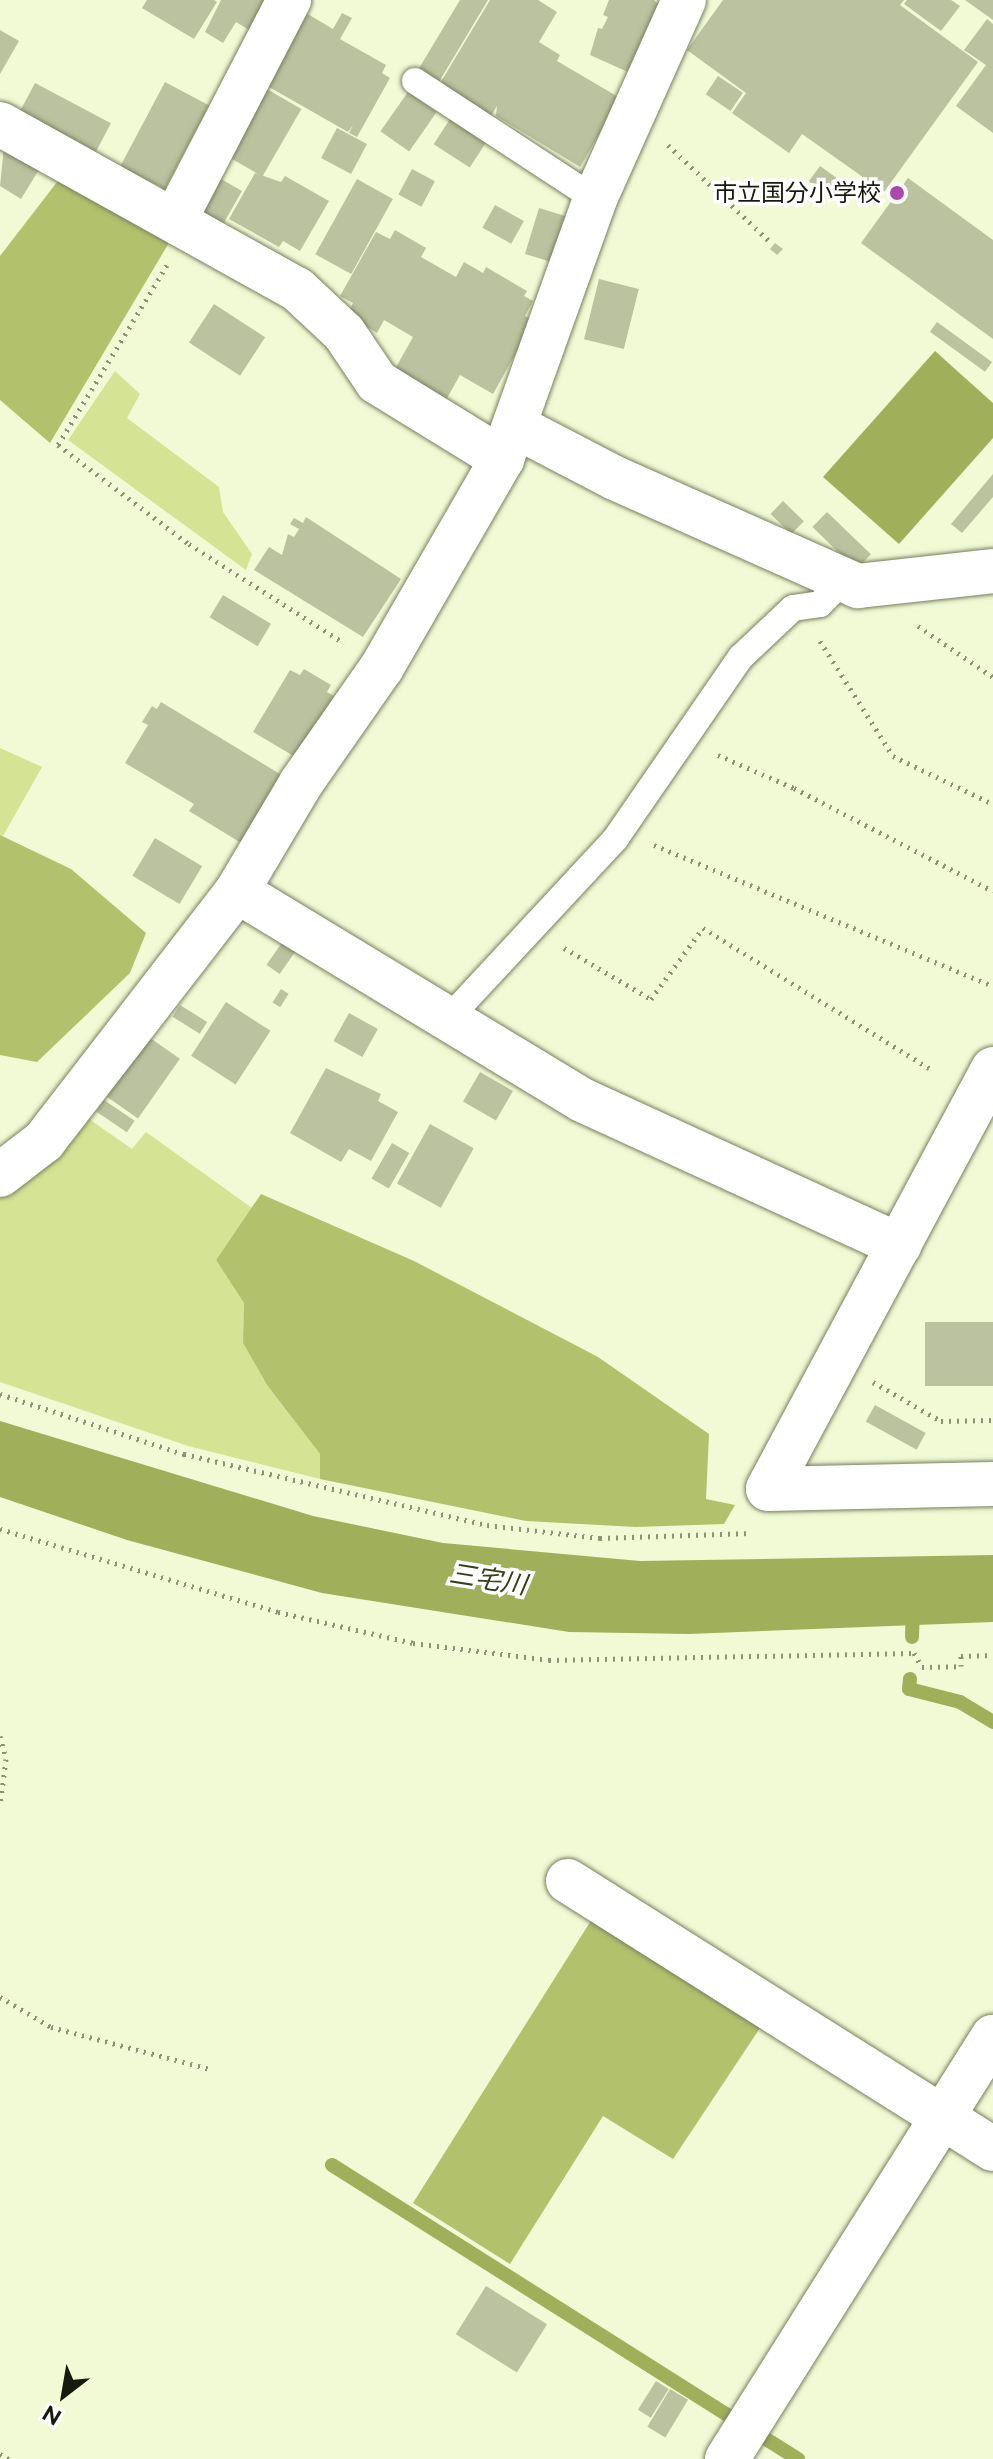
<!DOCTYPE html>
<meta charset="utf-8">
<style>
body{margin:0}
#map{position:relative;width:993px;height:2459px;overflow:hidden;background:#f1fad5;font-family:Raleway,"Noto Sans JP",sans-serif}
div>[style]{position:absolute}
.green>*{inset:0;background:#d4e494}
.forest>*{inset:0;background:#b1c16c}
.water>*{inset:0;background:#9faf5a}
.stream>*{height:14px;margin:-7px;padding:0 7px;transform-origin:7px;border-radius:7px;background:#9faf5a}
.building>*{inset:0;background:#bac29f;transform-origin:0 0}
.path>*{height:5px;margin-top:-2.5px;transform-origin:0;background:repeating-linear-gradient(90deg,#8c9278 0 2px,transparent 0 8px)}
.roads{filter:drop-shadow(0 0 2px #787f5e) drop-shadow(0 0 2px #787f5e)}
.lane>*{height:26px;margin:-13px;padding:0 13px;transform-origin:13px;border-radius:13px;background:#fff}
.street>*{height:44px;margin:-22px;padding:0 22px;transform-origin:22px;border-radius:22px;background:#fff}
.dots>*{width:22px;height:22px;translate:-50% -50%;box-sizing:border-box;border:4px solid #fff;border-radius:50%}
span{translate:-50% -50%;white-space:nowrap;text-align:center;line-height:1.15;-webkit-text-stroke:7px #fff;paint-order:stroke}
.poi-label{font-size:24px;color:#16190c}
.right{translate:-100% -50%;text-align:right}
.water-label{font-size:26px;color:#373e19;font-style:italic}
.north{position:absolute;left:24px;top:2355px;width:80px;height:80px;-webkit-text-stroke:6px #fff;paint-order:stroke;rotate:211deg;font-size:22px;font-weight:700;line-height:32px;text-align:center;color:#16190c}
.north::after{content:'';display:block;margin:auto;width:28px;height:36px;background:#16190c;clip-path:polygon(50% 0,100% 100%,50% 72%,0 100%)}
</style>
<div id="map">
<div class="green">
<div style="clip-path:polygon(115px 371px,140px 394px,127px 418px,219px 487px,223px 512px,252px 554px,246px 570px,68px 440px)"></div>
<div style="clip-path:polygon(0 748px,42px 767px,3px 836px,0 835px)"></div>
<div style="clip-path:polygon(79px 1112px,132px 1149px,146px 1132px,252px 1208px,216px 1260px,244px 1303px,243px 1343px,267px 1385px,320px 1454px,320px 1479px,188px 1446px,0 1382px,0 1190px)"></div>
</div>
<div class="forest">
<div style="clip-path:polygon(64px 173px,173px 236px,50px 443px,0 400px,0 256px)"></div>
<div style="clip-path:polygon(0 835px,71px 869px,146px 933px,130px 973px,37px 1062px,0 1055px)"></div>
<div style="clip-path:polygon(261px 1194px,414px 1261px,598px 1357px,709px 1434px,706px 1499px,735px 1505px,724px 1524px,636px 1527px,526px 1521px,320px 1479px,320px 1454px,267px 1385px,243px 1343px,244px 1303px,216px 1260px)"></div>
<div style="clip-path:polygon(592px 1919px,762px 2025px,673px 2159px,603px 2116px,510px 2264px,413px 2203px)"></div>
</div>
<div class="water">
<div style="clip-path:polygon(935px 351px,993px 403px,993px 438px,899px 544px,823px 477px)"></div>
<div style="clip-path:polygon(0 1421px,313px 1516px,443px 1543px,640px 1561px,993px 1555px,993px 1622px,689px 1634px,569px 1632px,322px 1593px,127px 1540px,0 1497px)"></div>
</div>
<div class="stream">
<div style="left:912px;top:1637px;width:31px;rotate:-88deg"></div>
<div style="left:910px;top:1679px;width:10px;rotate:96deg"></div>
<div style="left:909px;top:1689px;width:53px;rotate:14.3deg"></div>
<div style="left:960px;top:1702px;width:39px;rotate:31deg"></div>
<div style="left:332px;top:2165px;width:476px;rotate:32.3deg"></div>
<div style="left:766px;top:2439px;width:38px;rotate:32deg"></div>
</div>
<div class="building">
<div style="clip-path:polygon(147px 0,214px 0,217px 2px,194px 39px,142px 8px)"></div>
<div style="clip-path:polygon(221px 0,270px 0,254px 33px,236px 22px,223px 43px,205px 32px)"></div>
<div style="clip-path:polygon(460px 0,488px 0,439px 82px,418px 70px)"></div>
<div style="clip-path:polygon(490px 0,538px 0,557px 12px,539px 42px,560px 55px,557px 61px,620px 98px,580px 167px,496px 116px,497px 106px,491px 116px,439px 85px)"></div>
<div style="clip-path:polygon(609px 0,654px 0,660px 6px,630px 73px,590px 55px,598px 28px,602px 29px,608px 17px,603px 15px)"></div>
<div style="clip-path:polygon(723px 0,904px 0,900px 5px,978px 62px,884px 192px,802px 134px,789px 153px,732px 113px,746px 93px,687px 50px)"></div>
<div style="clip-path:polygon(907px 0,951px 0,960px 6px,941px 31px,904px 4px)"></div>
<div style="clip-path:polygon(965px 0,993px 0,993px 20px)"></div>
<div style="clip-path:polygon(306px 13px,333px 29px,342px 13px,352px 18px,340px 39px,386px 65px,382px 73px,390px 78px,357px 137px,349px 133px,353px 125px,348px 132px,269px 87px,276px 74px,266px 68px)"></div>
<div style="clip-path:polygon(987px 19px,993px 24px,993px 133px,956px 106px,986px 65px,964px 50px)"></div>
<div style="clip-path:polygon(0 30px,19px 41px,0 74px)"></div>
<div style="left:718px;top:76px;width:30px;height:22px;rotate:34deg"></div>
<div style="left:165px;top:82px;width:50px;height:95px;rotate:28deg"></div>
<div style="left:35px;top:83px;width:86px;height:32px;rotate:28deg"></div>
<div style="left:265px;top:88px;width:42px;height:78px;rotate:30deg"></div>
<div style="left:408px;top:92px;width:35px;height:48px;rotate:35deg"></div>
<div style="left:450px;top:119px;width:43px;height:30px;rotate:33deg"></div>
<div style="left:337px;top:128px;width:34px;height:34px;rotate:28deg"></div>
<div style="clip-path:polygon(4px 146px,40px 168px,21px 199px,0 186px)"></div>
<div style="left:820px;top:166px;width:29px;height:19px;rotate:36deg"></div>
<div style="left:412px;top:169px;width:26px;height:29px;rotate:28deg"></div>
<div style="clip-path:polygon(255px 173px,281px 182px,285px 176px,329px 201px,300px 251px,283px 241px,279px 247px,229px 219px)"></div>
<div style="clip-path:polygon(214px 175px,242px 191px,222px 226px,202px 215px)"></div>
<div style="clip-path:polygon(908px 178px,993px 240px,993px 339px,861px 243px)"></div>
<div style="left:357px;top:179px;width:41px;height:86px;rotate:29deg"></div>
<div style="left:495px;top:205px;width:33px;height:26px;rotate:29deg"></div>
<div style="left:539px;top:208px;width:30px;height:48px;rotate:17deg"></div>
<div style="clip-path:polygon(395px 230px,426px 248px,421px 257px,456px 277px,464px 262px,483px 273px,486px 267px,527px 291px,524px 296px,533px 301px,525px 316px,534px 321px,493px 394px,460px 375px,446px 400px,395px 369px,413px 337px,384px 320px,377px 333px,347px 315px,353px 303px,340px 296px,376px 232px,390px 239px)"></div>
<div style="clip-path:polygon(775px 243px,783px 249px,777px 255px,770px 249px)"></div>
<div style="left:599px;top:279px;width:41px;height:62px;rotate:14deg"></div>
<div style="left:214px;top:304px;width:61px;height:46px;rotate:33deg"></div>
<div style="left:937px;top:322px;width:68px;height:12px;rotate:36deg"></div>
<div style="clip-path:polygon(993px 474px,993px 497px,962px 533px,951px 524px)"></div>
<div style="left:783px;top:501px;width:29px;height:18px;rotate:44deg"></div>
<div style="left:827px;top:512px;width:61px;height:21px;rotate:44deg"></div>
<div style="clip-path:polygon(306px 517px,401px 579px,363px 637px,254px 570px,269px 547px,282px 555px,288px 534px,294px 537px,299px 529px,290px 524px,294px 518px,303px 523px)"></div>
<div style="left:223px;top:595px;width:56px;height:26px;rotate:31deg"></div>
<div style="clip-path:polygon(304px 669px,331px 685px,327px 692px,334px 696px,297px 758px,253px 732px,290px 670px,300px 675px)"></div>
<div style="clip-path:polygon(161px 702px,280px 774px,246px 846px,189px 811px,194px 804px,125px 763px,148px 725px,142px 722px,152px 706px,157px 709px)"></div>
<div style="left:155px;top:838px;width:55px;height:44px;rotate:31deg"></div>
<div style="left:286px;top:937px;width:16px;height:34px;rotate:35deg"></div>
<div style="left:281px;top:989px;width:9px;height:16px;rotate:32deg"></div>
<div style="left:226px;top:1002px;width:53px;height:64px;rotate:33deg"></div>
<div style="left:180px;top:1005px;width:32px;height:14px;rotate:32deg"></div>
<div style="left:349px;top:1013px;width:33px;height:32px;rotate:29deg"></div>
<div style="left:143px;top:1033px;width:45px;height:73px;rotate:35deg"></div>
<div style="clip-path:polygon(326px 1068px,381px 1094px,378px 1101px,398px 1112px,371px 1161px,349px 1149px,341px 1162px,290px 1133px)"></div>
<div style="left:480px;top:1072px;width:38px;height:34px;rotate:30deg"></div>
<div style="left:104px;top:1100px;width:37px;height:14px;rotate:34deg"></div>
<div style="left:430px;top:1124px;width:50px;height:68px;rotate:29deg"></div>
<div style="left:392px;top:1143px;width:20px;height:41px;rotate:30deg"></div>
<div style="left:925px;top:1322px;width:68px;height:64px"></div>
<div style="left:875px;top:1405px;width:58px;height:19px;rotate:29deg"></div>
<div style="left:486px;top:2286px;width:72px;height:57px;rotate:32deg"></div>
<div style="left:656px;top:2381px;width:15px;height:34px;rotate:32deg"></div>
<div style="left:670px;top:2389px;width:21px;height:44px;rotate:31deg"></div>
</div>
<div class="path">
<div style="left:668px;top:145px;width:139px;rotate:43.5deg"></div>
<div style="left:167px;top:265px;width:210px;rotate:121.2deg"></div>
<div style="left:58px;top:445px;width:164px;rotate:37.1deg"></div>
<div style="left:189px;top:544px;width:184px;rotate:32.6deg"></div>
<div style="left:918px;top:626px;width:91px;rotate:34.2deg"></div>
<div style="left:820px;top:641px;width:136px;rotate:57.6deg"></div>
<div style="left:893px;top:756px;width:111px;rotate:25.6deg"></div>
<div style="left:718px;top:755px;width:83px;rotate:23.5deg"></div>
<div style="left:794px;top:788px;width:224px;rotate:27.4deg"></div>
<div style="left:654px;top:845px;width:367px;rotate:22.6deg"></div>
<div style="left:564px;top:948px;width:101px;rotate:30.4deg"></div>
<div style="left:651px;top:999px;width:88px;rotate:-53.8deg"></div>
<div style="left:703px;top:928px;width:266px;rotate:31.8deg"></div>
<div style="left:873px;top:1382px;width:78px;rotate:29.8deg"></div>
<div style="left:941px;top:1421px;width:52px;rotate:-1.1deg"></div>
<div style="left:0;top:1394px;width:194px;rotate:18.1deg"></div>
<div style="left:184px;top:1454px;width:311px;rotate:13.2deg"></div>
<div style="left:487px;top:1525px;width:114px;rotate:6.6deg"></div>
<div style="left:600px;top:1538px;width:152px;rotate:-1.9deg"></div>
<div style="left:0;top:1529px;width:290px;rotate:16.6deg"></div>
<div style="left:278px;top:1612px;width:139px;rotate:12.9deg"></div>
<div style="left:413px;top:1643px;width:137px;rotate:7.1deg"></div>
<div style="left:549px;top:1660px;width:365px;rotate:-1.1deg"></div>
<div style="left:914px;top:1653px;width:16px;rotate:60deg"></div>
<div style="left:922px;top:1667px;width:39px;rotate:-1deg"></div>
<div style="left:961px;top:1666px;width:10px;rotate:-90deg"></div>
<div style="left:961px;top:1656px;width:32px;rotate:-2deg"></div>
<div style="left:0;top:1736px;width:24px;rotate:75deg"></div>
<div style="left:6px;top:1759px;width:47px;rotate:97.3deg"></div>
<div style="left:0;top:1997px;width:59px;rotate:30.5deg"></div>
<div style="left:51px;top:2027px;width:164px;rotate:14.8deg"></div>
<div style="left:0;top:2454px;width:10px;rotate:29deg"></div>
</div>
<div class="roads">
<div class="lane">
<div style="left:415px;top:81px;width:215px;rotate:33.2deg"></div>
<div style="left:448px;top:1019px;width:247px;rotate:-47.1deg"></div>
<div style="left:616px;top:838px;width:220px;rotate:-55.4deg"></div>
<div style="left:741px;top:657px;width:71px;rotate:-43.3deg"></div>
<div style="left:793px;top:608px;width:27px;rotate:-8deg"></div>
<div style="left:820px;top:604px;width:34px;rotate:-45deg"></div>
</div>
<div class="street">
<div style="left:0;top:124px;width:340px;rotate:29.1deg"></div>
<div style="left:297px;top:289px;width:64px;rotate:43.1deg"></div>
<div style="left:344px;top:333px;width:59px;rotate:56deg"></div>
<div style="left:377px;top:382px;width:147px;rotate:31.6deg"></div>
<div style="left:176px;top:218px;width:246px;rotate:-62.6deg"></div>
<div style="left:515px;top:426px;width:113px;rotate:27.5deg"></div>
<div style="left:615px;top:478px;width:266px;rotate:24deg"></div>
<div style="left:858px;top:586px;width:136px;rotate:-6.3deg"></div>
<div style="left:237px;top:891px;width:403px;rotate:31.2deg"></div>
<div style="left:582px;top:1100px;width:349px;rotate:24.6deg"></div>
<div style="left:993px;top:1069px;width:476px;rotate:118.2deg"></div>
<div style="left:768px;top:1489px;width:225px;rotate:-1.3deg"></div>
<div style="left:0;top:1175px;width:56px;rotate:-37.7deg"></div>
<div style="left:44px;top:1141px;width:316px;rotate:-52.3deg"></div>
<div style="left:237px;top:891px;width:126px;rotate:-59.3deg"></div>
<div style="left:301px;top:783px;width:141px;rotate:-55.1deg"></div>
<div style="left:382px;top:667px;width:240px;rotate:-60deg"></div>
<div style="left:502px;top:459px;width:276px;rotate:-70.3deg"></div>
<div style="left:595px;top:199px;width:218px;rotate:-65.9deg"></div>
<div style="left:568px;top:1881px;width:502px;rotate:32.24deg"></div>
<div style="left:727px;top:2459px;width:499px;rotate:-57.8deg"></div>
</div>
</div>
<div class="dots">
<div style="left:897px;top:193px;background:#ac47ac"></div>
</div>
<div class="poi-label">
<span class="right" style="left:881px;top:193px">市立国分小学校</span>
</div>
<div class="water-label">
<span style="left:488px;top:1580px;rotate:9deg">三宅川</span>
</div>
<div class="north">N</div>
</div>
